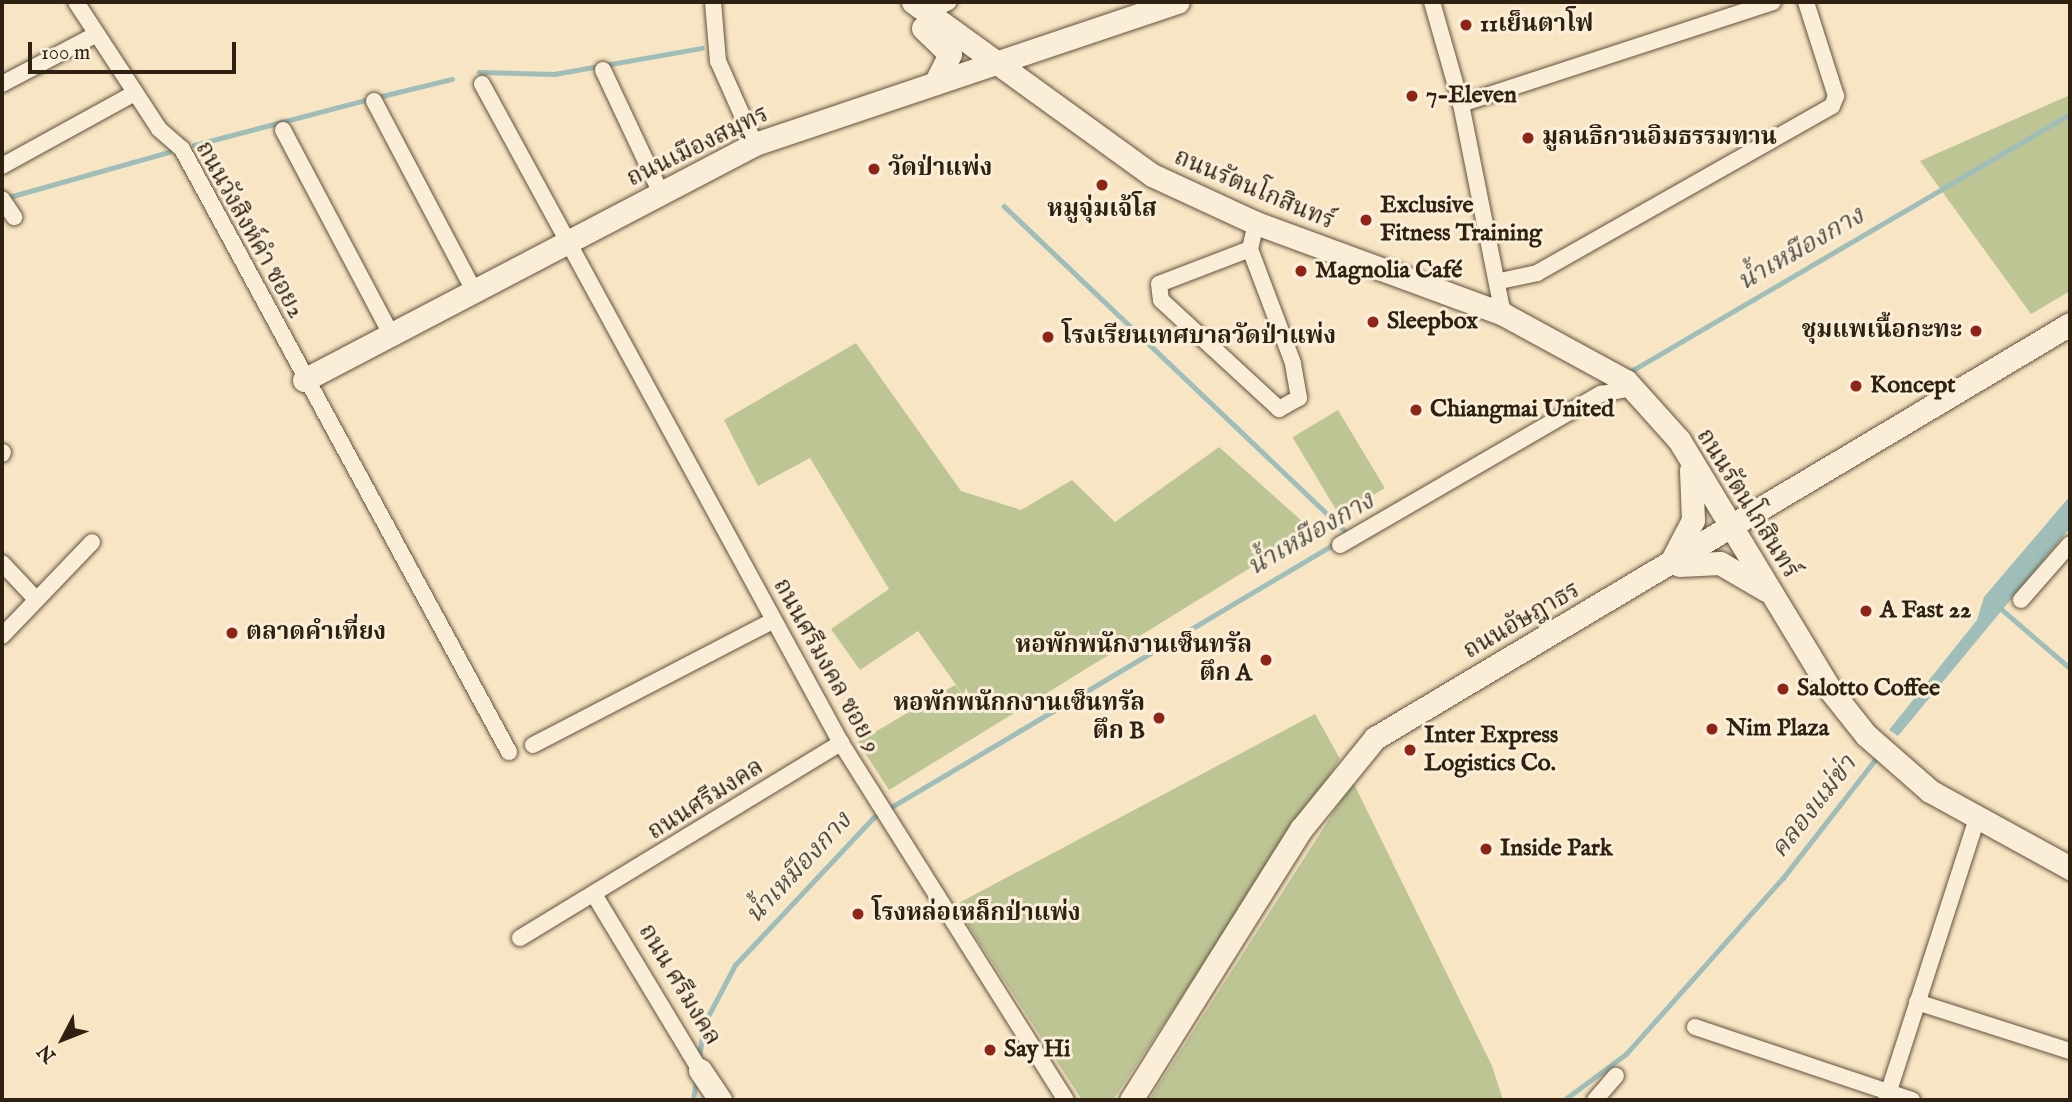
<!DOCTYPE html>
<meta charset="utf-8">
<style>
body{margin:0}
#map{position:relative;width:2072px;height:1102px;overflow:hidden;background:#f8e5c3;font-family:"IM FELL English","Noto Serif Thai",serif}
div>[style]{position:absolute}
.green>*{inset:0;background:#bdc594;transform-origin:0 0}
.water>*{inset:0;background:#9fbeb9}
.stream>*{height:4.5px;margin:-2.25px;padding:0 2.25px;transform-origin:2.25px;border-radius:2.25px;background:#9fbeb9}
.roads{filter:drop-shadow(0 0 2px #61523e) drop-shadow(0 0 2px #61523e)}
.street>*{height:16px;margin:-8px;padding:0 8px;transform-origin:8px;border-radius:8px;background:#faeed8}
.secondary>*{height:23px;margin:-11.5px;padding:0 11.5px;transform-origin:11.5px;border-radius:11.5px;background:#faeed8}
.dots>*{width:19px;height:19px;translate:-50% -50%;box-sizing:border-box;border:4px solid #faeed8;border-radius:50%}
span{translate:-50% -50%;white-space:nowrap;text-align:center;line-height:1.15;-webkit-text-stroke:6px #faeed8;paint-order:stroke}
.poi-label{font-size:24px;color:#2f2111;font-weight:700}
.left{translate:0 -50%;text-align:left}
.right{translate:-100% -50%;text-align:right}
.street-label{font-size:24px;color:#2f2111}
.water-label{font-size:26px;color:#515043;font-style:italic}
.frame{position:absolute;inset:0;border:4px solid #2f2111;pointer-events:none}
.north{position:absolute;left:28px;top:1004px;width:70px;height:70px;-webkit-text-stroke:5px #faeed8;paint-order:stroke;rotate:228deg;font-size:19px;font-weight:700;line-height:28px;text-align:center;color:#2f2111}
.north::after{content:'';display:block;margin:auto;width:24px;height:32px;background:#2f2111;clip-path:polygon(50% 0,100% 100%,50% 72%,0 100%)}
.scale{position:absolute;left:28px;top:42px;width:208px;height:32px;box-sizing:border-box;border:4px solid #2f2111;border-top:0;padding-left:9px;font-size:21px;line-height:24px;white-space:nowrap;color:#2f2111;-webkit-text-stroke:5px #faeed8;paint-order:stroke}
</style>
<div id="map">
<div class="green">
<div style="clip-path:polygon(2070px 95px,2070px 291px,2031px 314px,1920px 161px)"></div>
<div style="clip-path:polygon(856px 343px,961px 491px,1021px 510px,1072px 480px,1115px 522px,1219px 447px,1312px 530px,889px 790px,858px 742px,955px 685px,966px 699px,918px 631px,860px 670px,831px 629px,889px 589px,810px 458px,758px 486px,724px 420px)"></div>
<div style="left:1338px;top:410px;width:91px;height:53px;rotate:59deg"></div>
<div style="clip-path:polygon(1315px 714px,1340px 759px,1113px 1100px,1082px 1100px,955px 905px)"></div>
<div style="clip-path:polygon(1353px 782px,1492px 1066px,1503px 1100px,1149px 1100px)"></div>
</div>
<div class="water">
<div style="clip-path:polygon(2070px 496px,2070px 528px,1898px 736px,1889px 730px,1977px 620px,1984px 597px)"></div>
</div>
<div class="stream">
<div style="left:479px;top:72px;width:75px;rotate:1.5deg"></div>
<div style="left:554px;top:74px;width:150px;rotate:-10deg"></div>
<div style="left:378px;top:97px;width:76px;rotate:-13.7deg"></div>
<div style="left:194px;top:145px;width:181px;rotate:-14.7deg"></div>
<div style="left:9px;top:197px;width:166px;rotate:-15.7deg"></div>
<div style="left:1004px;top:206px;width:477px;rotate:43.6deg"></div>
<div style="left:1628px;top:373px;width:512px;rotate:-30.37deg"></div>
<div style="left:1999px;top:607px;width:94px;rotate:40.7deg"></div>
<div style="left:699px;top:1058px;width:34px;rotate:-82deg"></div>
<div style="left:704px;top:1024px;width:67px;rotate:-62.3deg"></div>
<div style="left:735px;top:965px;width:202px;rotate:-46.8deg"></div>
<div style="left:873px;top:818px;width:539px;rotate:-30.71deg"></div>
<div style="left:693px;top:1100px;width:20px;rotate:-81deg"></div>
<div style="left:1564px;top:1100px;width:77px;rotate:-36.6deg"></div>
<div style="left:1626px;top:1054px;width:236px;rotate:-48.3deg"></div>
<div style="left:1783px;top:878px;width:155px;rotate:-52.1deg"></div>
</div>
<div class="roads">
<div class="street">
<div style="left:76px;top:2px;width:152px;rotate:56.8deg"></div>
<div style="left:159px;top:129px;width:30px;rotate:41deg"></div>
<div style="left:182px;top:149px;width:686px;rotate:61.53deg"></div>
<div style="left:713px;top:2px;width:59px;rotate:85.2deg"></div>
<div style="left:718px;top:61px;width:91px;rotate:66deg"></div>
<div style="left:1432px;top:2px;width:106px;rotate:74.1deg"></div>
<div style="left:1461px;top:104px;width:214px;rotate:78.7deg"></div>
<div style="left:926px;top:13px;width:25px;rotate:-26deg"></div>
<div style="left:603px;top:70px;width:136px;rotate:64.8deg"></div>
<div style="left:2px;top:84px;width:107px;rotate:-27.8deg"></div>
<div style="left:482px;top:84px;width:750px;rotate:61.42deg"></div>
<div style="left:841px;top:743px;width:422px;rotate:57.8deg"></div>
<div style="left:374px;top:101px;width:215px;rotate:62.2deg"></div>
<div style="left:1461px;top:104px;width:328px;rotate:-18.1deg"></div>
<div style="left:283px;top:130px;width:231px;rotate:62.1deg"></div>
<div style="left:2px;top:166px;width:152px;rotate:-28.8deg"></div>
<div style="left:2px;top:199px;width:22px;rotate:56deg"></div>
<div style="left:1250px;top:249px;width:97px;rotate:159deg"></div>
<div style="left:1159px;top:284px;width:16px;rotate:83deg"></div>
<div style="left:1161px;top:300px;width:161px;rotate:42.7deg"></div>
<div style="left:1279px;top:409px;width:23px;rotate:-29deg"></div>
<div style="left:1299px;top:398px;width:36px;rotate:-100deg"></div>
<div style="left:1293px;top:363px;width:122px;rotate:-110.7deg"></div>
<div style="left:1250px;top:249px;width:27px;rotate:-77deg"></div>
<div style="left:1500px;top:281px;width:38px;rotate:-12deg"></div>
<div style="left:1537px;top:273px;width:339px;rotate:-29.5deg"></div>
<div style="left:1832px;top:106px;width:11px;rotate:-68deg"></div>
<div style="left:1836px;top:96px;width:99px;rotate:-107.7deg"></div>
<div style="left:2px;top:454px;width:2px;rotate:-63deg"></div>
<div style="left:1340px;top:545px;width:302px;rotate:-30.1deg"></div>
<div style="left:1601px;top:394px;width:32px;rotate:-11deg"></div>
<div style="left:2px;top:563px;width:48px;rotate:46.7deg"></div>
<div style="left:2021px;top:600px;width:74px;rotate:-48.8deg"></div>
<div style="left:2px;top:636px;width:130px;rotate:-46.2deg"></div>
<div style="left:533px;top:745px;width:271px;rotate:-27.4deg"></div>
<div style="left:595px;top:896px;width:203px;rotate:58.9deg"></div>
<div style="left:520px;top:938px;width:376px;rotate:-31.3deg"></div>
<div style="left:1917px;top:1002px;width:161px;rotate:17.8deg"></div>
<div style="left:1695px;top:1027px;width:229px;rotate:18.6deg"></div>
<div style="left:1595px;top:1100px;width:32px;rotate:-49deg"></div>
<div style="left:1886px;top:1100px;width:295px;rotate:-72.1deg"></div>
</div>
<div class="secondary">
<div style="left:913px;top:2px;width:295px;rotate:35.9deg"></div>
<div style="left:1152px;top:175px;width:115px;rotate:24.8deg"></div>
<div style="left:1256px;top:223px;width:263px;rotate:20.2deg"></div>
<div style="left:1503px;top:314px;width:140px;rotate:28.6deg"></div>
<div style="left:1626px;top:381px;width:79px;rotate:48.1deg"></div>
<div style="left:1679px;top:440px;width:293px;rotate:58.8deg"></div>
<div style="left:1831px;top:691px;width:56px;rotate:51.5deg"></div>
<div style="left:1866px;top:735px;width:85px;rotate:41.2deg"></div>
<div style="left:1930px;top:791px;width:160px;rotate:28.8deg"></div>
<div style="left:923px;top:28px;width:37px;rotate:44deg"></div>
<div style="left:950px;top:54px;width:33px;rotate:117deg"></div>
<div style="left:304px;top:380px;width:509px;rotate:-27.62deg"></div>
<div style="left:755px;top:144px;width:446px;rotate:-18.6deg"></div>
<div style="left:1671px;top:562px;width:47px;rotate:-62.4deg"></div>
<div style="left:1693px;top:520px;width:50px;rotate:-92.3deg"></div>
<div style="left:1679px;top:565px;width:41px;rotate:-2.8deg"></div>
<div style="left:1720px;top:563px;width:53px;rotate:30.4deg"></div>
<div style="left:700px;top:1070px;width:36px;rotate:56deg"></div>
<div style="left:1131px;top:1100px;width:320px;rotate:-57.9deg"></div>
<div style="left:1301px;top:829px;width:117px;rotate:-50.9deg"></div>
<div style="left:1375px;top:738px;width:809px;rotate:-30.78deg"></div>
</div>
</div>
<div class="dots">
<div style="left:1466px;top:25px;background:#8f2418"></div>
<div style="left:1412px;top:96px;background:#8f2418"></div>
<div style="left:1528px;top:138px;background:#8f2418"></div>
<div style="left:874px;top:169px;background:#8f2418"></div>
<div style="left:1102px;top:185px;background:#8f2418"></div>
<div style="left:1366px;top:220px;background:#8f2418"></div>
<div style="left:1301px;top:271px;background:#8f2418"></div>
<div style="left:1373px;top:322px;background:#8f2418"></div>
<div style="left:1976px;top:331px;background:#8f2418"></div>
<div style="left:1048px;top:337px;background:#8f2418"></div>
<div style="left:1856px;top:386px;background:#8f2418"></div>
<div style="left:1416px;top:410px;background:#8f2418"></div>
<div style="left:1866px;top:611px;background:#8f2418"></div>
<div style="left:232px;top:633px;background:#8f2418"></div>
<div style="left:1266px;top:660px;background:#8f2418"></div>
<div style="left:1783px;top:689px;background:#8f2418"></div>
<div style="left:1159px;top:718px;background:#8f2418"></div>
<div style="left:1712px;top:729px;background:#8f2418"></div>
<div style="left:1410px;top:750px;background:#8f2418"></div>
<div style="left:1486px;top:849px;background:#8f2418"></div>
<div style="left:858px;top:914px;background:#8f2418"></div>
<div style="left:990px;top:1050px;background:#8f2418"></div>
</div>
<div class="poi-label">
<span class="left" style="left:1480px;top:25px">11เย็นตาโฟ</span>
<span class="left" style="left:1426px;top:96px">7-Eleven</span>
<span class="left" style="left:1542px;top:138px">มูลนธิกวนอิมธรรมทาน</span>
<span class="left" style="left:888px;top:169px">วัดป่าแพ่ง</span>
<span class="left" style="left:1380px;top:220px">Exclusive<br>Fitness Training</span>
<span style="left:1102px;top:210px">หมูจุ่มเจ้โส</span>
<span class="left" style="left:1315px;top:271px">Magnolia Café</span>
<span class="left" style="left:1387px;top:322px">Sleepbox</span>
<span class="right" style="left:1962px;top:331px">ชุมแพเนื้อกะทะ</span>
<span class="left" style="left:1062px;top:337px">โรงเรียนเทศบาลวัดป่าแพ่ง</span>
<span class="left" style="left:1870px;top:386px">Koncept</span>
<span class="left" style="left:1430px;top:410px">Chiangmai United</span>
<span class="left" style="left:1880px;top:611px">A Fast 22</span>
<span class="left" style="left:246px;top:633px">ตลาดคำเที่ยง</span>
<span class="right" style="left:1252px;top:660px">หอพักพนักงานเซ็นทรัล<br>ตึก A</span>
<span class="left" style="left:1797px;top:689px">Salotto Coffee</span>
<span class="right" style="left:1145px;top:718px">หอพักพนักกงานเซ็นทรัล<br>ตึก B</span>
<span class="left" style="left:1726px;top:729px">Nim Plaza</span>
<span class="left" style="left:1424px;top:750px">Inter Express<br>Logistics Co.</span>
<span class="left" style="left:1500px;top:849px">Inside Park</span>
<span class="left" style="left:872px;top:914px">โรงหล่อเหล็กป่าแพ่ง</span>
<span class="left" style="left:1004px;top:1050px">Say Hi</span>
</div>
<div class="street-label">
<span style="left:698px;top:147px;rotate:-26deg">ถนนเมืองสมุทร</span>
<span style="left:1254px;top:190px;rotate:23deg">ถนนรัตนโกสินทร์</span>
<span style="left:249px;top:230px;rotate:61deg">ถนนวังสิงห์คำ ซอย2</span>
<span style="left:1747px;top:504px;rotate:58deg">ถนนรัตนโกสินทร์</span>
<span style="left:1522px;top:621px;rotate:-30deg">ถนนอัษฎาธร</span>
<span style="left:826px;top:666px;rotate:61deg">ถนนศรีมงคล ซอย 9</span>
<span style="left:706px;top:800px;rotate:-32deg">ถนนศรีมงคล</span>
<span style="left:679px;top:985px;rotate:59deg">ถนน ศรีมงคล</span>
</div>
<div class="water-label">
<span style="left:1801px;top:249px;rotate:-30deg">น้ำเหมืองกาง</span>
<span style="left:1311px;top:534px;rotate:-30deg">น้ำเหมืองกาง</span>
<span style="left:1814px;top:807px;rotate:-52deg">คลองแม่ข่า</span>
<span style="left:799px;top:868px;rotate:-47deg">น้ำเหมืองกาง</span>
</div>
<div class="frame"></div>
<div class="north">N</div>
<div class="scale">100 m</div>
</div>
